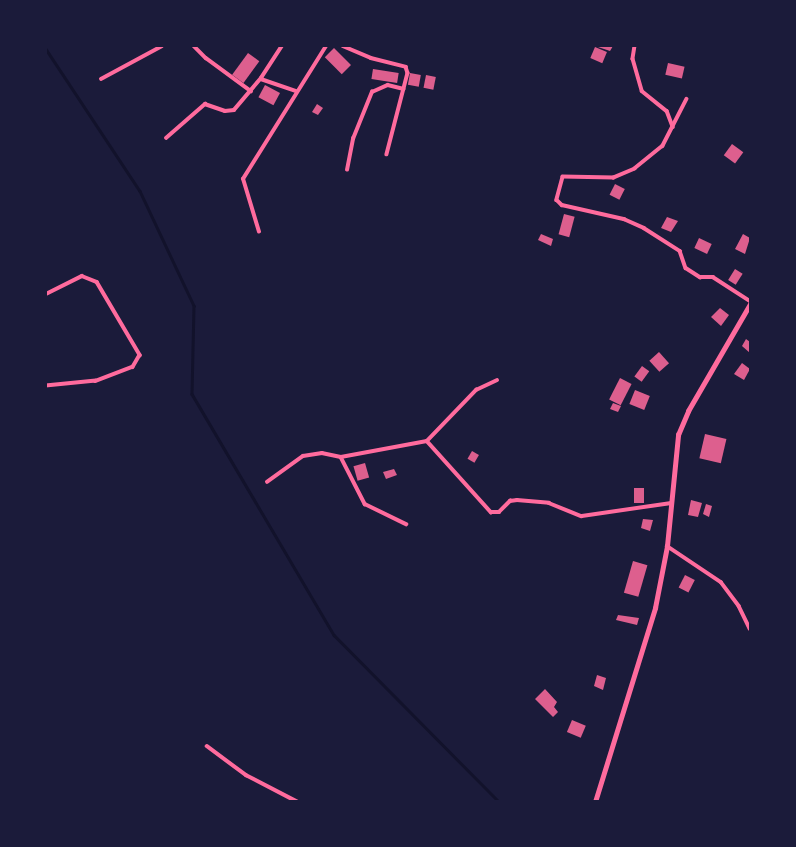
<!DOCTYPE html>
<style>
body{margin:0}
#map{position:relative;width:796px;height:847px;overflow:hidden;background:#1b1b3a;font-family:"Fira Sans",sans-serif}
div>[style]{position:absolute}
.stream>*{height:2.5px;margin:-1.25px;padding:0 1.25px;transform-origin:1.25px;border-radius:1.25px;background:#12122b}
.building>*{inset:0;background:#dd5f8e;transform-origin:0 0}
.minor>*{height:3.5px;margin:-1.75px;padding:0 1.75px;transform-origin:1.75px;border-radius:1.75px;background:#ff6b9d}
.tertiary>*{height:4.5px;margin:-2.25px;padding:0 2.25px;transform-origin:2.25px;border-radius:2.25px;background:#ff6b9d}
span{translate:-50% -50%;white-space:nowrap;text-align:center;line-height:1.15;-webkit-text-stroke:7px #1b1b3a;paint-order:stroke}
.frame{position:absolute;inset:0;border:47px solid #1b1b3a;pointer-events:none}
</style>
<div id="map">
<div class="stream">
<div style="left:46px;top:49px;width:170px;rotate:56.5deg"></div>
<div style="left:140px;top:191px;width:127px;rotate:64.8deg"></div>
<div style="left:194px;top:306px;width:88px;rotate:91.3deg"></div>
<div style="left:192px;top:394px;width:280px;rotate:59.5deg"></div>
<div style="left:334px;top:635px;width:235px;rotate:45.3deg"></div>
</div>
<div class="building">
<div style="clip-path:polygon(595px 46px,613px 46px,610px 51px)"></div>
<div style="left:595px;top:47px;width:13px;height:12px;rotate:23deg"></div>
<div style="left:334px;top:48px;width:24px;height:13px;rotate:45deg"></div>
<div style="left:248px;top:53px;width:14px;height:27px;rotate:36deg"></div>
<div style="left:668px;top:63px;width:17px;height:12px;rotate:13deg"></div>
<div style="left:373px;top:69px;width:26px;height:10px;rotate:9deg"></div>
<div style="left:410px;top:73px;width:11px;height:12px;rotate:10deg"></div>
<div style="left:426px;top:75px;width:10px;height:13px;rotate:11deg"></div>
<div style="left:265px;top:85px;width:17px;height:14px;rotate:28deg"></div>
<div style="clip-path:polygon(317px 104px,323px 108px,318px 115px,312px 112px)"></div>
<div style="left:732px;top:144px;width:14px;height:14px;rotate:36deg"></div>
<div style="left:615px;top:184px;width:11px;height:12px;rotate:27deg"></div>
<div style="left:564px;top:214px;width:11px;height:21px;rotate:15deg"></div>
<div style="clip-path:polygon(667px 217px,678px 221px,671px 232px,661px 228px)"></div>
<div style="clip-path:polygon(541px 234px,553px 239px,551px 246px,538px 240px)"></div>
<div style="clip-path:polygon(743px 234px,750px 238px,745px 254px,735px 249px)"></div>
<div style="left:699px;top:238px;width:14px;height:11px;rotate:25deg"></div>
<div style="left:735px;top:269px;width:9px;height:13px;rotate:32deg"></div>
<div style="clip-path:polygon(720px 308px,729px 315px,721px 326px,711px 317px)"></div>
<div style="clip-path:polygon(746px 339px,750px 342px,750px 353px,742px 346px)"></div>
<div style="left:659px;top:352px;width:15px;height:13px;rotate:48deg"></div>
<div style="clip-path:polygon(742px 363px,750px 369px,744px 380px,734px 374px)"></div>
<div style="left:642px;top:366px;width:9px;height:13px;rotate:36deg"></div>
<div style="left:620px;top:378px;width:13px;height:24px;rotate:27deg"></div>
<div style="left:635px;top:390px;width:16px;height:15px;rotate:22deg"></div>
<div style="clip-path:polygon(613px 403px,621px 406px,618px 412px,610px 409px)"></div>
<div style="left:705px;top:434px;width:22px;height:25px;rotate:13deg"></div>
<div style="left:472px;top:451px;width:8px;height:9px;rotate:30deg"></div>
<div style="left:365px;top:463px;width:15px;height:12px;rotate:74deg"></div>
<div style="clip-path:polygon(394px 469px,397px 475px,386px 479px,383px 472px)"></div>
<div style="left:634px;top:488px;width:10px;height:15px"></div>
<div style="clip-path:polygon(691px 500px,702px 503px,698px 517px,688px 515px)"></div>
<div style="clip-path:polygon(706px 504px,712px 506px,709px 517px,703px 514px)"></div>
<div style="clip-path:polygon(643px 519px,653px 520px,650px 531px,641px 528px)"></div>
<div style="left:633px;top:561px;width:15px;height:33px;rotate:16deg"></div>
<div style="left:685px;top:575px;width:11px;height:14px;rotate:27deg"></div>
<div style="clip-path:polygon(618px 615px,639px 618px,637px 625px,616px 620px)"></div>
<div style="clip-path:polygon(597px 675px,606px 678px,603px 690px,594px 686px)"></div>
<div style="clip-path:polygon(545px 689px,557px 702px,554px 707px,558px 712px,553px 717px,535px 699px)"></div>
<div style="left:572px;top:720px;width:15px;height:13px;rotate:23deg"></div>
</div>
<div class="minor">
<div style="left:194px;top:46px;width:17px;rotate:45deg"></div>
<div style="left:206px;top:58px;width:56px;rotate:36.3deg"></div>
<div style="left:343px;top:46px;width:30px;rotate:23deg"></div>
<div style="left:371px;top:58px;width:36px;rotate:14deg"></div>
<div style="left:406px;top:67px;width:6px;rotate:72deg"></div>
<div style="left:408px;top:73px;width:84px;rotate:104.5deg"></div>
<div style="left:635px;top:46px;width:13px;rotate:99deg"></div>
<div style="left:633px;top:59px;width:33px;rotate:74deg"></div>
<div style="left:642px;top:91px;width:32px;rotate:39deg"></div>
<div style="left:667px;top:111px;width:17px;rotate:69deg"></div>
<div style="left:101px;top:79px;width:69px;rotate:-28.4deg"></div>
<div style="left:261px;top:79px;width:37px;rotate:19deg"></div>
<div style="left:687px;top:99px;width:53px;rotate:117.1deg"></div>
<div style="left:663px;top:146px;width:36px;rotate:141deg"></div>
<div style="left:635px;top:169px;width:23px;rotate:157deg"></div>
<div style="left:614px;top:178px;width:51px;rotate:-178.9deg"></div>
<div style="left:563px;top:177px;width:24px;rotate:105deg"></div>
<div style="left:557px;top:200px;width:7px;rotate:45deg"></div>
<div style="left:562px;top:205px;width:64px;rotate:12.7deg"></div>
<div style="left:624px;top:219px;width:22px;rotate:24deg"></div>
<div style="left:644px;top:228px;width:43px;rotate:32.6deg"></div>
<div style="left:680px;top:251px;width:18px;rotate:71deg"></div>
<div style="left:686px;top:268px;width:17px;rotate:33deg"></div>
<div style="left:700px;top:277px;width:13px"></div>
<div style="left:713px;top:277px;width:44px;rotate:33deg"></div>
<div style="left:166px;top:138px;width:52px;rotate:-41.1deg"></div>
<div style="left:205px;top:104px;width:21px;rotate:19deg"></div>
<div style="left:225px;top:111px;width:9px;rotate:-6deg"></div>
<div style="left:234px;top:110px;width:42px;rotate:-49.8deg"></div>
<div style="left:261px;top:78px;width:38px;rotate:-57deg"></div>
<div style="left:347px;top:170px;width:32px;rotate:-79deg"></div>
<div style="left:353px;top:139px;width:51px;rotate:-68deg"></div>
<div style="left:372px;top:92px;width:17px;rotate:-24deg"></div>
<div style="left:388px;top:85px;width:16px;rotate:14deg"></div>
<div style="left:259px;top:232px;width:55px;rotate:-106.8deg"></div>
<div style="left:243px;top:179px;width:157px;rotate:-58deg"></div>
<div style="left:46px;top:294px;width:40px;rotate:-26.6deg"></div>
<div style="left:82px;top:276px;width:16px;rotate:22deg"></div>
<div style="left:97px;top:282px;width:85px;rotate:59.5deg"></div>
<div style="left:140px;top:355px;width:14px;rotate:120deg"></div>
<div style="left:133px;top:367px;width:40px;rotate:159deg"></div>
<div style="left:96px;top:381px;width:50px;rotate:174.3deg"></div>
<div style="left:427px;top:441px;width:96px;rotate:48deg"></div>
<div style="left:491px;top:512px;width:8px"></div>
<div style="left:499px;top:512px;width:16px;rotate:-45deg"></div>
<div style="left:510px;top:501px;width:7px;rotate:-8deg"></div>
<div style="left:517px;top:500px;width:32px;rotate:5deg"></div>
<div style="left:549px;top:503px;width:35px;rotate:22deg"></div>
<div style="left:582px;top:516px;width:90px;rotate:-8.3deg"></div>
<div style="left:341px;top:457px;width:53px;rotate:62.9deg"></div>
<div style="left:365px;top:504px;width:46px;rotate:26deg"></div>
<div style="left:267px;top:482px;width:44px;rotate:-35.8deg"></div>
<div style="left:303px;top:456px;width:19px;rotate:-9deg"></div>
<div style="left:322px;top:453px;width:19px;rotate:12deg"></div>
<div style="left:341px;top:457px;width:87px;rotate:-10.5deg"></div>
<div style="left:427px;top:441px;width:71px;rotate:-46.1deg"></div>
<div style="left:476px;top:390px;width:23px;rotate:-25deg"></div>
<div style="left:667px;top:546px;width:65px;rotate:33.7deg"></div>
<div style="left:721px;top:582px;width:30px;rotate:53deg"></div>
<div style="left:739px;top:606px;width:25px;rotate:64deg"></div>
<div style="left:207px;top:746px;width:49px;rotate:36.6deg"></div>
<div style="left:246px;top:775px;width:59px;rotate:27.4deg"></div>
</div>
<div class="tertiary">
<div style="left:595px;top:802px;width:203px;rotate:-72.8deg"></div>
<div style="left:655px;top:608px;width:63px;rotate:-79deg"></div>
<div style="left:667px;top:546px;width:112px;rotate:-84.3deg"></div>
<div style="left:678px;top:435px;width:26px;rotate:-67deg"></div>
<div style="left:688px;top:411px;width:124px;rotate:-59.9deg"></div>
</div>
<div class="frame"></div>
</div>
